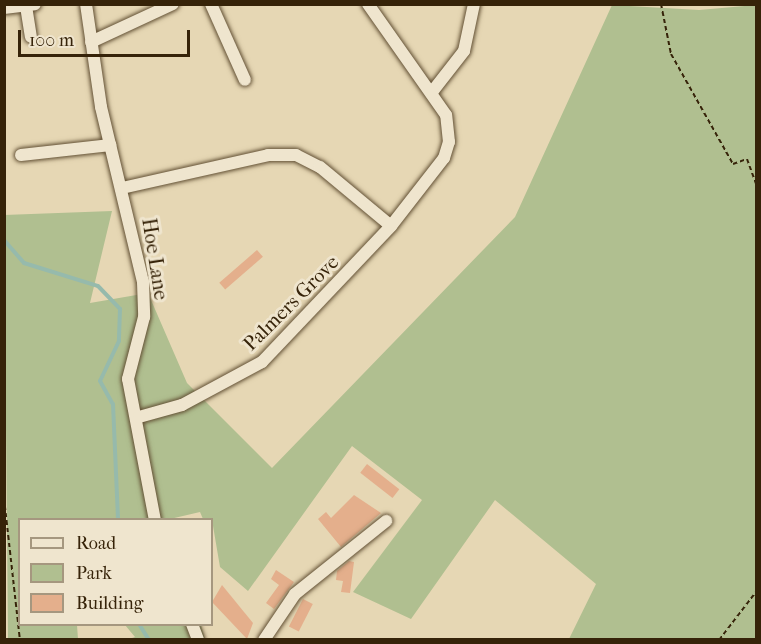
<!DOCTYPE html>
<style>
body{margin:0}
#map{position:relative;width:761px;height:644px;overflow:hidden;background:#e6d7b4;font-family:"IM FELL French Canon",serif}
div>[style]{position:absolute}
.green>*{inset:0;background:#b0bf90}
.stream>*{height:4px;margin:-2px;padding:0 2px;transform-origin:2px;border-radius:2px;background:#96baac}
.building>*{inset:0;background:#e4af8c;transform-origin:0 0}
.path>*{height:2px;margin-top:-1px;transform-origin:0;background:repeating-linear-gradient(90deg,#362309 0 4.5px,transparent 0 7.5px)}
.roads{filter:drop-shadow(0 0 2px #625034) drop-shadow(0 0 2px #625034)}
.minor>*{height:12px;margin:-6px;padding:0 6px;transform-origin:6px;border-radius:6px;background:#efe5ce}
span{translate:-50% -50%;white-space:nowrap;text-align:center;line-height:1.15;-webkit-text-stroke:6px #efe5ce;paint-order:stroke}
.street-label{font-size:20px;color:#362309}
.frame{position:absolute;inset:0;border:6px solid #362309;pointer-events:none}
.legend{position:absolute;left:18px;top:518px;width:195px;height:108px;box-sizing:border-box;background:#efe5ce;border:2px solid #a5977f;margin:0;padding:8px 10px;list-style:none;font-size:18px;color:#362309}
.legend li{display:flex;align-items:center;gap:12px;height:30px}
.legend b{width:30px;border:2px solid #a5977f}
.scale{position:absolute;left:18px;top:30px;width:172px;height:27px;box-sizing:border-box;border:3px solid #362309;border-top:0;padding-left:8px;font-size:18px;line-height:21px;white-space:nowrap;color:#362309;-webkit-text-stroke:4px #efe5ce;paint-order:stroke}
</style>
<div id="map">
<div class="green">
<div style="clip-path:polygon(612px 5px,699px 10px,756px 5px,756px 639px,569px 639px,596px 584px,495px 500px,411px 619px,353px 592px,422px 500px,352px 446px,248px 591px,220px 567px,212px 520px,203px 519px,200px 512px,170px 519px,20px 520px,20px 624px,77px 625px,78px 639px,8px 639px,4px 215px,112px 211px,90px 303px,148px 293px,187px 383px,272px 468px,515px 217px)"></div>
<div style="clip-path:polygon(125px 625px,201px 625px,205px 639px,129px 639px,135px 637px)"></div>
</div>
<div class="stream">
<div style="left:4px;top:240px;width:30px;rotate:49deg"></div>
<div style="left:24px;top:263px;width:77px;rotate:17.3deg"></div>
<div style="left:98px;top:286px;width:32px;rotate:46deg"></div>
<div style="left:120px;top:309px;width:32px;rotate:92deg"></div>
<div style="left:119px;top:341px;width:44px;rotate:115.4deg"></div>
<div style="left:100px;top:381px;width:26px;rotate:61deg"></div>
<div style="left:113px;top:404px;width:116px;rotate:87.5deg"></div>
<div style="left:139px;top:624px;width:19px;rotate:58deg"></div>
</div>
<div class="building">
<div style="left:257px;top:250px;width:9px;height:50px;rotate:49deg"></div>
<div style="left:367px;top:464px;width:41px;height:11px;rotate:38deg"></div>
<div style="clip-path:polygon(354px 495px,381px 513px,341px 547px,318px 519px,326px 512px,331px 518px)"></div>
<div style="clip-path:polygon(349px 561px,354px 562px,350px 593px,341px 592px,343px 581px,336px 580px,337px 571px)"></div>
<div style="clip-path:polygon(276px 570px,294px 582px,274px 609px,266px 603px,279px 585px,271px 579px)"></div>
<div style="clip-path:polygon(222px 585px,253px 623px,247px 639px,212px 602px)"></div>
<div style="left:303px;top:599px;width:11px;height:31px;rotate:27deg"></div>
</div>
<div class="path">
<div style="left:661px;top:4px;width:51px;rotate:78.7deg"></div>
<div style="left:671px;top:54px;width:126px;rotate:60.6deg"></div>
<div style="left:733px;top:164px;width:15px;rotate:-20deg"></div>
<div style="left:747px;top:159px;width:27px;rotate:70deg"></div>
<div style="left:4px;top:498px;width:143px;rotate:83.6deg"></div>
<div style="left:719px;top:640px;width:61px;rotate:-52.4deg"></div>
</div>
<div class="roads">
<div class="minor">
<div style="left:86px;top:4px;width:104px;rotate:81.7deg"></div>
<div style="left:101px;top:107px;width:180px;rotate:76.5deg"></div>
<div style="left:143px;top:282px;width:35px;rotate:88deg"></div>
<div style="left:144px;top:317px;width:64px;rotate:104.5deg"></div>
<div style="left:128px;top:379px;width:144px;rotate:79.2deg"></div>
<div style="left:211px;top:4px;width:83px;rotate:65.9deg"></div>
<div style="left:26px;top:6px;width:31px;rotate:81deg"></div>
<div style="left:4px;top:8px;width:31px;rotate:-7deg"></div>
<div style="left:91px;top:42px;width:90px;rotate:-24.9deg"></div>
<div style="left:432px;top:92px;width:52px;rotate:-52deg"></div>
<div style="left:464px;top:51px;width:48px;rotate:-78deg"></div>
<div style="left:21px;top:155px;width:90px;rotate:-6.4deg"></div>
<div style="left:122px;top:188px;width:150px;rotate:-12.7deg"></div>
<div style="left:268px;top:155px;width:28px"></div>
<div style="left:296px;top:155px;width:27px;rotate:27deg"></div>
<div style="left:320px;top:167px;width:92px;rotate:39.7deg"></div>
<div style="left:139px;top:417px;width:45px;rotate:-15.6deg"></div>
<div style="left:182px;top:405px;width:91px;rotate:-28.3deg"></div>
<div style="left:262px;top:362px;width:187px;rotate:-46.5deg"></div>
<div style="left:391px;top:226px;width:86px;rotate:-52.1deg"></div>
<div style="left:444px;top:158px;width:17px;rotate:-73deg"></div>
<div style="left:449px;top:142px;width:27px;rotate:-96deg"></div>
<div style="left:446px;top:115px;width:136px;rotate:-125.1deg"></div>
<div style="left:192px;top:624px;width:17px;rotate:69deg"></div>
<div style="left:264px;top:640px;width:55px;rotate:-56deg"></div>
<div style="left:295px;top:594px;width:117px;rotate:-38.7deg"></div>
</div>
</div>
<div class="street-label">
<span style="left:155px;top:259px;rotate:81deg">Hoe Lane</span>
<span style="left:291px;top:303px;rotate:-45deg">Palmers Grove</span>
</div>
<div class="frame"></div>
<ul class="legend">
<li><b style="height:8px;background:#efe5ce"></b>Road</li>
<li><b style="height:16px;background:#b0bf90"></b>Park</li>
<li><b style="height:16px;background:#e4af8c"></b>Building</li>
</ul>
<div class="scale">100 m</div>
</div>
